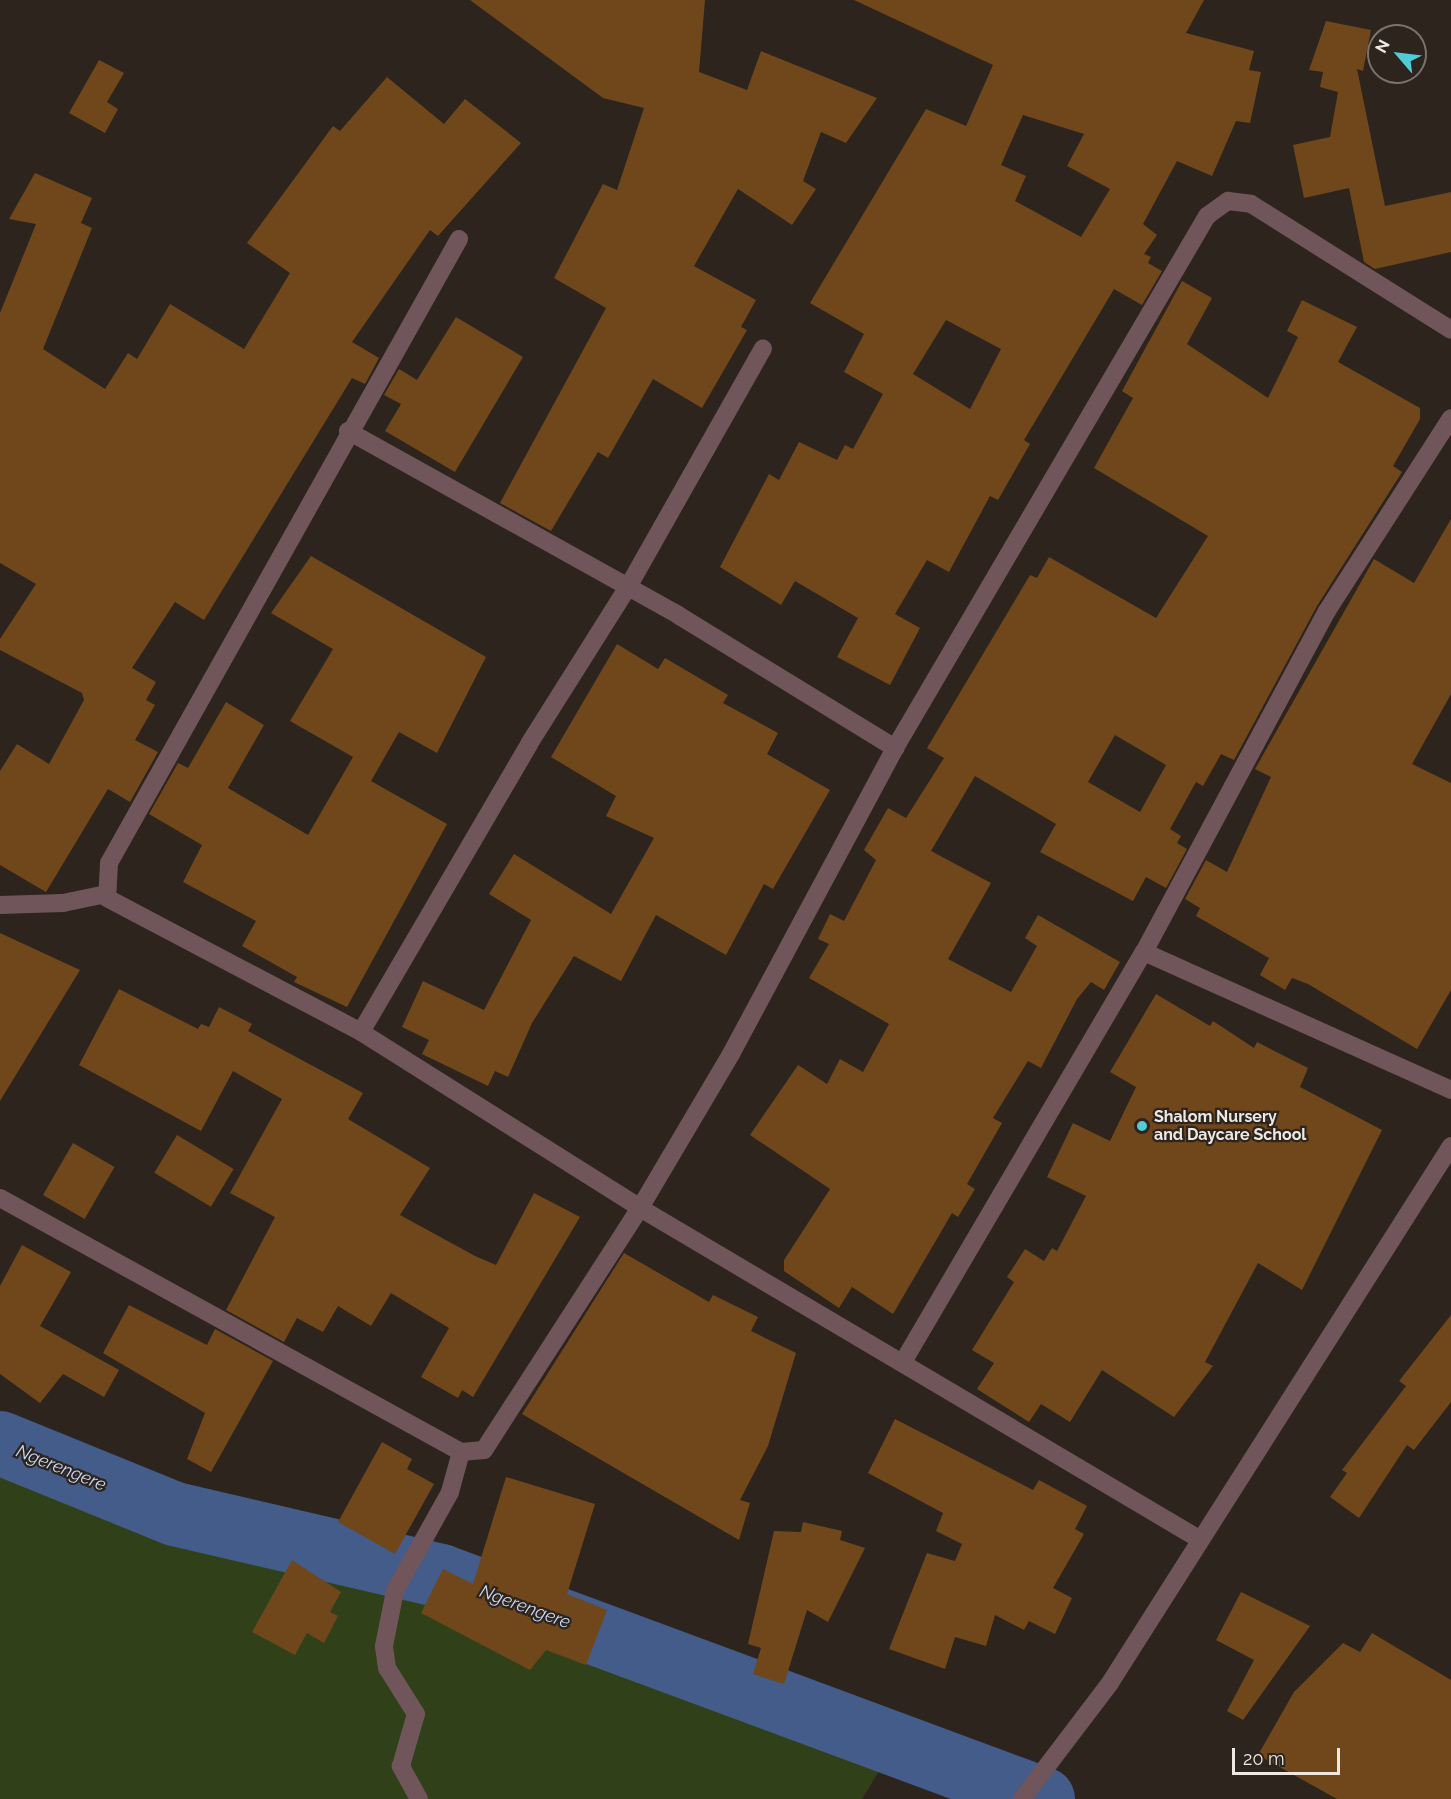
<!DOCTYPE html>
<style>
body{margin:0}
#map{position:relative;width:1451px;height:1799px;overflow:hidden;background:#2d241d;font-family:Raleway,sans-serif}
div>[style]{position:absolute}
.green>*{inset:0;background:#30411a}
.river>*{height:64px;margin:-32px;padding:0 32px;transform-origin:32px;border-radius:32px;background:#435c89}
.building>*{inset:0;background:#6f471b;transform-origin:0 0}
.minor>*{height:18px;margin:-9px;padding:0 9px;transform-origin:9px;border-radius:9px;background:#70555a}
.dots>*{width:16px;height:16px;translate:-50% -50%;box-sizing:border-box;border:3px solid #2d241d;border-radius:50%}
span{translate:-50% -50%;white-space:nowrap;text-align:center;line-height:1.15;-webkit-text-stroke:4.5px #2d241d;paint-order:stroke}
.poi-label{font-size:16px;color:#eee8e3;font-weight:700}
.left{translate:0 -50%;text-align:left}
.water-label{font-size:18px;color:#c8d9f6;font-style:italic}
.north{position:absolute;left:1367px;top:24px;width:60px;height:60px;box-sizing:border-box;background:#2d241d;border:2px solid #7a726c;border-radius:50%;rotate:298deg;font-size:16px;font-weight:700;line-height:24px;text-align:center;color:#eee8e3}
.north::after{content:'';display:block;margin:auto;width:21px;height:27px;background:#52cbd8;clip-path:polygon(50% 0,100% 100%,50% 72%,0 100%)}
.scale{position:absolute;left:1232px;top:1748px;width:108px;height:27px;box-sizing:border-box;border:3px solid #eee8e3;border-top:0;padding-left:8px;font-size:18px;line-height:21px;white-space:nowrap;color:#eee8e3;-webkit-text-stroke:4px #2d241d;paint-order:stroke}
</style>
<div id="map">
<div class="green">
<div style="clip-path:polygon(0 1425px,325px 1546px,573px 1653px,892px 1750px,862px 1799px,0 1799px)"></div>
</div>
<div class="river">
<div style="left:0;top:1443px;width:189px;rotate:22.1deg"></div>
<div style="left:175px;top:1514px;width:273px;rotate:13.1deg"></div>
<div style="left:441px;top:1576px;width:642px;rotate:20.33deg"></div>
</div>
<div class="building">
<div style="clip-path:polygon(470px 0,705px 0,699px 72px,747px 90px,761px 51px,877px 98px,846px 143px,821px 132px,803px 181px,816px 189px,792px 225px,738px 189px,694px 266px,756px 300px,741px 327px,747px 330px,702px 408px,653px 379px,608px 458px,598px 452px,551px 531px,500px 503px,606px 308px,554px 278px,603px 184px,617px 190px,644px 108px,603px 98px)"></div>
<div style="clip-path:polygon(evenodd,854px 0,1204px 0,1186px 33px,1254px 51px,1249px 70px,1261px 72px,1250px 123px,1236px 121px,1212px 176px,1177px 161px,1143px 224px,1157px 235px,1144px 254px,1151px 257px,1148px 263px,1162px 271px,1142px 305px,1114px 289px,1024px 440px,1030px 444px,998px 500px,990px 496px,949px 572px,927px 560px,895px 614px,920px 628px,890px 685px,837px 657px,858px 618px,795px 581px,781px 605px,720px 567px,769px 474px,779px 480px,799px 442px,837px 460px,845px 445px,853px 449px,883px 394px,844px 372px,864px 334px,810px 303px,926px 109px,966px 126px,993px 65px,854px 0,1023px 115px,1084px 134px,1067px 166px,1110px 189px,1081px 237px,1015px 201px,1026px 176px,1001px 165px,1023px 115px,854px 0,946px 320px,1001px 349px,970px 409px,913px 374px,946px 320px)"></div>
<div style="clip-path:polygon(1326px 21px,1371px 30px,1363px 71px,1357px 69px,1385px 206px,1451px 192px,1451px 252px,1375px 269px,1364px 262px,1349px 188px,1304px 198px,1293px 145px,1330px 137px,1338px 92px,1320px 87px,1323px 72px,1309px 70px)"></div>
<div style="clip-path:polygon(99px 60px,124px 73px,107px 102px,118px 109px,105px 133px,69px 113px)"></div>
<div style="clip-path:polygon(387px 77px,444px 124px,465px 99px,521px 143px,438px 236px,430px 230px,352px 342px,379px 358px,365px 384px,352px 378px,204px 620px,175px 602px,132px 668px,156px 682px,146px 700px,155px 705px,135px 740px,158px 752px,130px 802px,108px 789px,46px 892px,0 865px,0 771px,17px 744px,49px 764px,84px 700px,82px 693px,0 650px,0 639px,36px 584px,0 563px,0 313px,36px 224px,9px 219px,35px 173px,92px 198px,81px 223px,92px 228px,43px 349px,105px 389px,128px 353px,137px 359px,170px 304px,244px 349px,290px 273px,247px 243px,333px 126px,340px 131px)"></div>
<div style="clip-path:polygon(evenodd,1182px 281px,1212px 298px,1187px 344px,1268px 398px,1298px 337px,1287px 331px,1302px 300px,1357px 327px,1338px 362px,1420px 408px,1420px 419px,1393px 466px,1402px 472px,1317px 606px,1234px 760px,1221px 754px,1203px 786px,1196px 782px,1170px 829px,1181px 836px,1177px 843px,1187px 849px,1166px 888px,1146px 877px,1133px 901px,1040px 852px,1056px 824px,975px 776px,931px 851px,991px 883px,948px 959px,1011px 992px,1037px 946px,1025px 938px,1038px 915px,1120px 962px,1104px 990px,1091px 982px,1077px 999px,1041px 1068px,1028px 1061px,993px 1118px,1002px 1123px,967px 1184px,975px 1189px,958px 1217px,952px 1213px,893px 1314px,852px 1287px,839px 1308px,784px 1271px,784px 1260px,830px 1189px,750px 1135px,798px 1065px,827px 1084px,840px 1059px,863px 1072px,889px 1024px,809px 978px,829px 944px,818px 939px,830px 914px,844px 921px,876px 860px,864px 850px,888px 808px,906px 818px,944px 758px,927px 748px,1030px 575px,1037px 578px,1049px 557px,1156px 618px,1208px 536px,1094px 468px,1133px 398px,1122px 391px,1182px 281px,1115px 735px,1166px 765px,1140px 812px,1088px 782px,1115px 735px)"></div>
<div style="clip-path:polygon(456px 317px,523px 357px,455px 472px,385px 431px,401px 404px,384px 395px,399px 369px,417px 380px)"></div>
<div style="clip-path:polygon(1451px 519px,1451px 694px,1412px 764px,1451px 783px,1451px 990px,1417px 1049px,1308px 984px,1292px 978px,1285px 990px,1260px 975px,1269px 958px,1196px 916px,1200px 908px,1185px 899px,1206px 860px,1227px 872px,1271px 777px,1255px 769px,1374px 559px,1414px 583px)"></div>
<div style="clip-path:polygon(311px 556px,486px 657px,437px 753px,399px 732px,371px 781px,447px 824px,347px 1007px,294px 982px,297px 977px,242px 946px,256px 921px,183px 882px,202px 845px,149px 814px,178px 763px,188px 768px,226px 702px,264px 725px,228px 788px,308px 835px,353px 757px,290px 721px,333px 649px,271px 613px)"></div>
<div style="clip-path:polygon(617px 644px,658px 669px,665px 658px,728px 695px,723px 703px,778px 733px,767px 754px,830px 790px,773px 889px,764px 884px,726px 955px,656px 915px,621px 981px,574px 956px,532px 1023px,508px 1077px,495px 1071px,488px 1086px,422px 1054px,429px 1040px,402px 1027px,423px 981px,484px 1010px,531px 920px,489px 894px,514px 854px,611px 914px,654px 838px,606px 816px,616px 796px,551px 757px)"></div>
<div style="clip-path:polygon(0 933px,80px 970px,0 1101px)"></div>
<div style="clip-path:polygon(119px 989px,198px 1029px,201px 1024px,209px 1027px,219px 1007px,252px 1024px,248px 1031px,363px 1093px,348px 1119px,430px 1168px,400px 1215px,475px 1256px,496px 1265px,534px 1193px,580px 1217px,473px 1397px,462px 1390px,458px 1398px,421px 1377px,449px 1328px,391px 1293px,371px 1326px,338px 1306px,323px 1332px,297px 1318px,284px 1342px,226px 1310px,275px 1217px,230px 1193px,282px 1099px,233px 1071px,201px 1131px,79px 1065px)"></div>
<div style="clip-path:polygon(1156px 994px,1210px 1026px,1213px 1021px,1254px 1048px,1257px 1042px,1308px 1068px,1300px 1087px,1382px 1130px,1302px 1290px,1258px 1263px,1205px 1362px,1213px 1366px,1174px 1417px,1102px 1370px,1070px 1422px,1041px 1404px,1029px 1422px,977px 1389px,994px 1363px,972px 1350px,1014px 1282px,1007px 1277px,1025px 1249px,1044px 1261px,1052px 1248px,1057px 1251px,1086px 1196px,1047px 1177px,1073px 1123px,1110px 1141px,1136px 1087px,1110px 1072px)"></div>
<div style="left:177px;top:1135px;width:66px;height:44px;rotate:31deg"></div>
<div style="left:73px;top:1143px;width:48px;height:60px;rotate:30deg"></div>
<div style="clip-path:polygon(22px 1245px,71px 1272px,40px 1326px,119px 1370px,104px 1397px,63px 1374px,40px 1403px,0 1374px,0 1286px)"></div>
<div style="clip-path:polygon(624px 1253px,709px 1302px,713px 1295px,758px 1317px,751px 1331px,796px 1353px,768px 1446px,740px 1500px,750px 1503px,739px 1540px,522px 1414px)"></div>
<div style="clip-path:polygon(129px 1305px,207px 1345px,215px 1329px,273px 1361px,211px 1472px,187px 1459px,205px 1413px,103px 1353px)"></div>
<div style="clip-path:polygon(1451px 1315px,1451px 1402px,1414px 1450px,1407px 1445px,1359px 1518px,1330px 1497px,1347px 1473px,1342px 1470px,1406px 1386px,1399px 1381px)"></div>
<div style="clip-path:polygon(895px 1419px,1033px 1490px,1039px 1480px,1087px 1506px,1075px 1529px,1084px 1534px,1053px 1588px,1072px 1598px,1055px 1634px,1029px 1621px,1024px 1630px,995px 1615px,986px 1646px,955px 1637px,945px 1669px,889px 1649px,927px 1553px,955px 1561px,962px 1544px,936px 1531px,943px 1513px,868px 1473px)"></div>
<div style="clip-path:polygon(382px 1442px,412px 1459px,407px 1469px,434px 1484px,395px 1554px,338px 1522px)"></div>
<div style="clip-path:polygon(506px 1477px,595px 1504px,567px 1594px,607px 1610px,586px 1665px,546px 1650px,530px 1670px,421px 1613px,443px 1569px,473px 1584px)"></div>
<div style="clip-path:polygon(803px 1522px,842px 1531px,840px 1540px,865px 1548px,828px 1622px,807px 1610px,784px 1684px,753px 1674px,761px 1648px,748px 1644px,774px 1531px,801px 1532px)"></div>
<div style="clip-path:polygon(292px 1560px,341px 1592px,330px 1612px,338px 1616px,324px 1643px,307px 1633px,295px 1655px,252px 1632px)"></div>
<div style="clip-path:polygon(1241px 1592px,1310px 1626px,1243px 1720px,1227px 1711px,1254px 1660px,1216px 1640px)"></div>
<div style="clip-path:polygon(1372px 1633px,1451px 1680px,1451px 1799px,1337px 1799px,1258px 1755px,1294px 1692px,1343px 1643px,1360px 1652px)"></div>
</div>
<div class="minor">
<div style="left:459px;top:239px;width:715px;rotate:119.29deg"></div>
<div style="left:109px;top:863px;width:35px;rotate:93deg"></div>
<div style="left:107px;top:898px;width:287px;rotate:27.8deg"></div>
<div style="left:361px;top:1032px;width:330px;rotate:32.2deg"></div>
<div style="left:640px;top:1208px;width:650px;rotate:30.63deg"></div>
<div style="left:348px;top:431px;width:378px;rotate:29.1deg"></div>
<div style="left:678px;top:615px;width:255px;rotate:31.5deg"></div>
<div style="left:0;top:905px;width:63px;rotate:-1.8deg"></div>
<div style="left:63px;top:903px;width:44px;rotate:-11.8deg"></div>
<div style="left:1144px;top:952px;width:337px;rotate:24.2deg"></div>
<div style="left:361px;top:1032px;width:333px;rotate:-59.7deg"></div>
<div style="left:529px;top:744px;width:186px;rotate:-57.8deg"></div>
<div style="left:628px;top:587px;width:274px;rotate:-60.5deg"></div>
<div style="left:0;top:1198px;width:526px;rotate:28.85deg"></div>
<div style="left:461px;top:1452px;width:23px;rotate:-5deg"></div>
<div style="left:484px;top:1450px;width:288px;rotate:-57.2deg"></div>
<div style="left:640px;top:1208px;width:179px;rotate:-59.4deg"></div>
<div style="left:731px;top:1054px;width:347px;rotate:-61.8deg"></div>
<div style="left:895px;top:748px;width:617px;rotate:-59.61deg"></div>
<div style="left:1207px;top:216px;width:26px;rotate:-36deg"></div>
<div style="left:1228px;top:201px;width:23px;rotate:7deg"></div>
<div style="left:1251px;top:204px;width:236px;rotate:32.2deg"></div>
<div style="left:903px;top:1362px;width:476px;rotate:-59.6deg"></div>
<div style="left:1144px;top:952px;width:387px;rotate:-61.8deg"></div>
<div style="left:1327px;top:611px;width:229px;rotate:-57.3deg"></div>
<div style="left:419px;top:1799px;width:38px;rotate:-119deg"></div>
<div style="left:401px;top:1766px;width:54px;rotate:-73.9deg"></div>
<div style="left:416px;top:1714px;width:54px;rotate:-122.2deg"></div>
<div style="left:387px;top:1668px;width:22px;rotate:-98deg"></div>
<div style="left:384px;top:1646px;width:56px;rotate:-78.7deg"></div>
<div style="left:395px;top:1591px;width:113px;rotate:-60.9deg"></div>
<div style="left:450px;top:1492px;width:41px;rotate:-74.6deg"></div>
<div style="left:1022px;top:1799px;width:146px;rotate:-52.8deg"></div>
<div style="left:1110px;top:1683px;width:636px;rotate:-57.58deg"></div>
</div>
<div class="dots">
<div style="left:1142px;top:1126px;background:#52cbd8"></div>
</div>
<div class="poi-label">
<span class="left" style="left:1154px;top:1126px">Shalom Nursery<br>and Daycare School</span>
</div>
<div class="water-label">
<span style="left:61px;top:1468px;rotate:22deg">Ngerengere</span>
<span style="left:525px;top:1607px;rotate:20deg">Ngerengere</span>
</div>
<div class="north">N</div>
<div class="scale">20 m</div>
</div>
